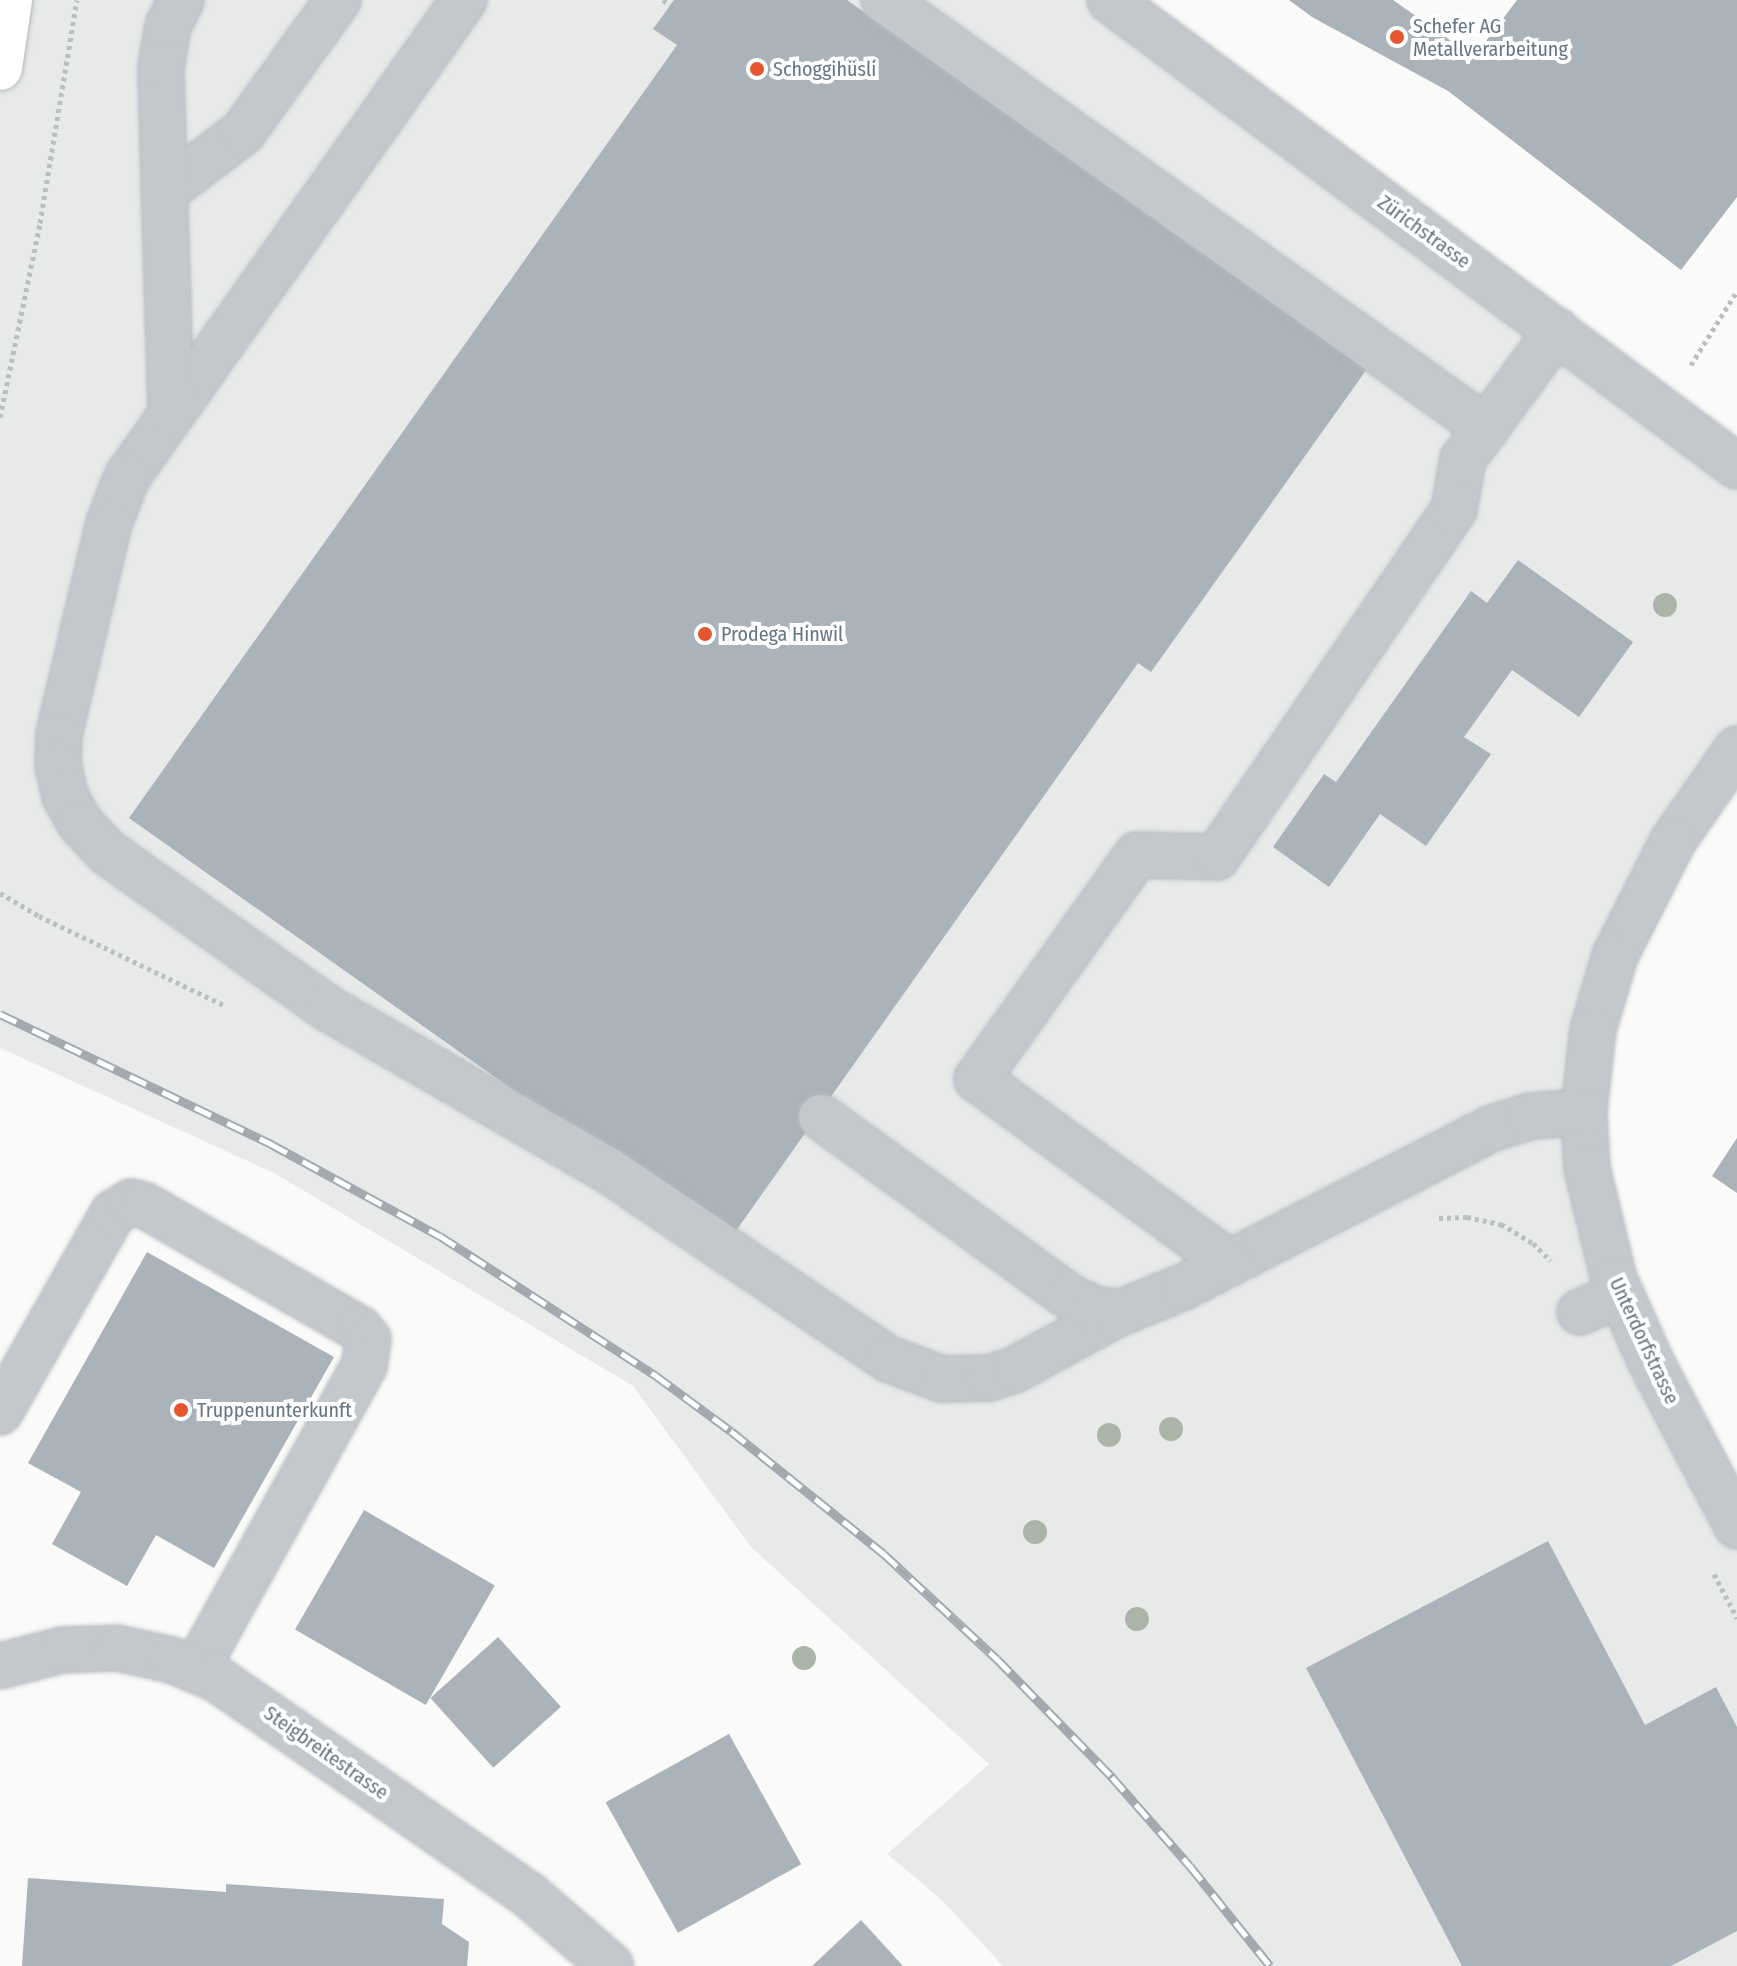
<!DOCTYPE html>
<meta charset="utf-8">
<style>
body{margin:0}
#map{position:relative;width:1737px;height:1966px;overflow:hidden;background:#fafaf8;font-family:"Fira Sans Condensed",sans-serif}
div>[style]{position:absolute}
.built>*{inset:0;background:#e8e9e9}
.building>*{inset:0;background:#aab3b9;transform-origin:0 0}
.path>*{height:5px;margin-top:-2.5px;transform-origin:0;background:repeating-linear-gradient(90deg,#bbbfc2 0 4px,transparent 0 8px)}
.roads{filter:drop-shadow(0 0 2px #b5babe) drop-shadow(0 0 2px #b5babe)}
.minor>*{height:44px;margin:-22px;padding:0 22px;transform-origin:22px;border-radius:22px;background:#c3c8cc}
.major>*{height:44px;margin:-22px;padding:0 22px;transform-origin:22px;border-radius:22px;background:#fff}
.rail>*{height:9px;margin-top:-4.5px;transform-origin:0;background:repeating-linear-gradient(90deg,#fff 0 18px,#a2aab0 0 36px);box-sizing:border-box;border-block:2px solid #a2aab0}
.trees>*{width:24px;height:24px;margin:-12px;border-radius:50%;background:#aab4a7}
.dots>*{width:22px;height:22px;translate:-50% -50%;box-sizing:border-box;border:4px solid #fff;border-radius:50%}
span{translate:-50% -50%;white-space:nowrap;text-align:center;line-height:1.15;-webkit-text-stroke:8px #fff;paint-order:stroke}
.poi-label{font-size:20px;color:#657683}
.left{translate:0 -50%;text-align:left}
.street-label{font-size:20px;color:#657683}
</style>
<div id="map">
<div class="built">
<div style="clip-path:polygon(0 0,1110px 0,1737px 466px,1737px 749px,1633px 915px,1587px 1168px,1737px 1526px,1737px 1966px,1003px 1966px,942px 1900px,887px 1854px,989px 1764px,751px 1547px,633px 1386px,274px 1173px,0 1048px)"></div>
</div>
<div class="building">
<div style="clip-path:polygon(674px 0,847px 0,1367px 369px,1151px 672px,1138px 663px,728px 1242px,129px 818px,677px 45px,653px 29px)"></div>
<div style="clip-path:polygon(1289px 0,1393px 0,1474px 57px,1517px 0,1737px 0,1737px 197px,1681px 270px,1448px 91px,1312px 17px)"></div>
<div style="clip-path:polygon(1518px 560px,1633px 642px,1579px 717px,1512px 670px,1464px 737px,1491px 754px,1426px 846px,1380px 814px,1329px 887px,1273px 847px,1324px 774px,1336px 782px,1471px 591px,1487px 603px)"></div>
<div style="clip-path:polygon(1737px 1138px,1737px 1193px,1712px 1176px)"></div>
<div style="clip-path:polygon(147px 1252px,334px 1357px,214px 1568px,156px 1535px,127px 1586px,52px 1544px,81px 1492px,28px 1463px)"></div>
<div style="left:364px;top:1510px;width:151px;height:138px;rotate:30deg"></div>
<div style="clip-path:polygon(1548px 1541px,1645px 1725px,1716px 1687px,1737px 1727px,1737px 1931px,1671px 1966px,1462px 1966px,1306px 1668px)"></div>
<div style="left:498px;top:1637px;width:94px;height:91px;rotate:48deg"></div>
<div style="left:729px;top:1734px;width:149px;height:141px;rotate:61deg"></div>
<div style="clip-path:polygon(28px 1878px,226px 1892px,226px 1884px,444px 1899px,442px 1924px,469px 1942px,467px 1966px,22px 1966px)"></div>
<div style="clip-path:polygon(861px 1920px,903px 1966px,812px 1966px)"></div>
</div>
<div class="path">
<div style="left:663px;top:0;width:9px;rotate:36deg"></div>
<div style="left:1691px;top:365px;width:87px;rotate:-58.1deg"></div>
<div style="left:0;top:417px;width:198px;rotate:-78.3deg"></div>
<div style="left:40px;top:223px;width:226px;rotate:-80.6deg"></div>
<div style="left:0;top:893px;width:45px;rotate:30.5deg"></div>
<div style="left:39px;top:916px;width:205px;rotate:25.7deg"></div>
<div style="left:1439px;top:1218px;width:28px;rotate:-2deg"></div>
<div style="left:1467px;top:1217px;width:35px;rotate:12deg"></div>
<div style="left:1501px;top:1224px;width:37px;rotate:31deg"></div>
<div style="left:1533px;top:1243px;width:25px;rotate:45deg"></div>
<div style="left:1714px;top:1574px;width:50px;rotate:62.4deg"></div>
</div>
<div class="roads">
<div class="minor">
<div style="left:464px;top:0;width:584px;rotate:125.24deg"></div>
<div style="left:127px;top:477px;width:49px;rotate:111.4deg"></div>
<div style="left:109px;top:523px;width:218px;rotate:103.3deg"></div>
<div style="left:59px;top:735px;width:30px;rotate:92deg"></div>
<div style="left:58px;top:765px;width:32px;rotate:77deg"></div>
<div style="left:65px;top:796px;width:31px;rotate:61deg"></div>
<div style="left:80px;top:823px;width:40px;rotate:47deg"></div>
<div style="left:107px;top:852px;width:272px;rotate:35.3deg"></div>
<div style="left:329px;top:1009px;width:322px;rotate:30deg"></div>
<div style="left:608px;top:1170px;width:338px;rotate:34deg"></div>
<div style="left:888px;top:1359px;width:58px;rotate:20.3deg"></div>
<div style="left:942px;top:1379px;width:47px;rotate:-1.2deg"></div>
<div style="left:989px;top:1378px;width:26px;rotate:-18deg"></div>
<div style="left:1014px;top:1370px;width:119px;rotate:-28.5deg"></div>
<div style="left:884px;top:0;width:739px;rotate:35.41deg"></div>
<div style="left:1110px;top:0;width:781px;rotate:36.62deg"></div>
<div style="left:164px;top:192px;width:99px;rotate:-37.2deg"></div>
<div style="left:243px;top:132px;width:163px;rotate:-54.3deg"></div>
<div style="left:171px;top:412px;width:345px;rotate:-91.7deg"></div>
<div style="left:161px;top:67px;width:42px;rotate:-80.3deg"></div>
<div style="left:168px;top:26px;width:29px;rotate:-63deg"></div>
<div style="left:1737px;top:749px;width:112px;rotate:124.8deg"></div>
<div style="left:1673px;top:841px;width:129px;rotate:116.8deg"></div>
<div style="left:1615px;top:956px;width:77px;rotate:106.6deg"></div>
<div style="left:1593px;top:1030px;width:82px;rotate:96.3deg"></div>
<div style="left:1584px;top:1112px;width:56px;rotate:86.9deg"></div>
<div style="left:1587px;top:1168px;width:114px;rotate:76.3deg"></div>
<div style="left:1614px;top:1279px;width:93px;rotate:65.9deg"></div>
<div style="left:1652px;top:1364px;width:183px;rotate:62.3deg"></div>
<div style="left:821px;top:1117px;width:307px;rotate:35.9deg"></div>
<div style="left:1070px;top:1297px;width:28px;rotate:26deg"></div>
<div style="left:1095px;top:1309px;width:24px;rotate:9deg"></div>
<div style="left:1119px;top:1313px;width:69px;rotate:-22.1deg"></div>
<div style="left:1183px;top:1287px;width:345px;rotate:-27.2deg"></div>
<div style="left:1490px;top:1129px;width:43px;rotate:-17.6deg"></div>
<div style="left:1531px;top:1116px;width:53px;rotate:-4.3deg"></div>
<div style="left:1228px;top:1262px;width:311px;rotate:-143.9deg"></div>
<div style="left:977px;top:1079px;width:275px;rotate:-54.5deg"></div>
<div style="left:1137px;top:855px;width:80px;rotate:1.4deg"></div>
<div style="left:1217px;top:857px;width:421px;rotate:-55.7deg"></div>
<div style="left:1454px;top:509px;width:51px;rotate:-79.8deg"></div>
<div style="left:1463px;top:459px;width:159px;rotate:-53.7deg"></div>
<div style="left:1580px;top:1312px;width:44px;rotate:-24.2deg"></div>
<div style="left:0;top:1412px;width:229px;rotate:-60.4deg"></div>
<div style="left:113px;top:1213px;width:21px;rotate:-31deg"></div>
<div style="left:131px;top:1202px;width:13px;rotate:13deg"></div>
<div style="left:144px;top:1205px;width:249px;rotate:29.9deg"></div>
<div style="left:360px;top:1329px;width:13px;rotate:51deg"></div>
<div style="left:368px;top:1339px;width:27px;rotate:98deg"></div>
<div style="left:364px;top:1366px;width:346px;rotate:119deg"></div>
<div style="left:0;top:1666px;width:64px;rotate:-14.5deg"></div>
<div style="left:62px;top:1650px;width:55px;rotate:-2.1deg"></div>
<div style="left:117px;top:1648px;width:56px;rotate:12.3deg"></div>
<div style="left:172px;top:1660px;width:49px;rotate:22.9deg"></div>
<div style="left:217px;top:1679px;width:379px;rotate:34.7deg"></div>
<div style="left:529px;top:1895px;width:108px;rotate:40.9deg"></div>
</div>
<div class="major">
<div style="left:0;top:68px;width:69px;rotate:-81.6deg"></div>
</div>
</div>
<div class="rail">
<div style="left:0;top:1014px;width:301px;rotate:25.6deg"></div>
<div style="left:271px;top:1144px;width:192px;rotate:28.6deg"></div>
<div style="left:440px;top:1236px;width:256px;rotate:32.9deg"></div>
<div style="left:655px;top:1375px;width:94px;rotate:36.4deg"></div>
<div style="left:731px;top:1431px;width:196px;rotate:38.8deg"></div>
<div style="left:884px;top:1554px;width:154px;rotate:42.9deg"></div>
<div style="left:997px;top:1659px;width:165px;rotate:45.7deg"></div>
<div style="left:1112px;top:1777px;width:118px;rotate:48.8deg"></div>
<div style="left:1190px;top:1866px;width:128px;rotate:51.3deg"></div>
</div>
<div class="trees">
<div style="left:1665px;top:605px"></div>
<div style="left:1171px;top:1429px"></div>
<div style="left:1109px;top:1435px"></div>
<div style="left:1035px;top:1532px"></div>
<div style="left:1137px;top:1619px"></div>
<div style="left:804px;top:1658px"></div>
</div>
<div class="dots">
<div style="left:1397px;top:37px;background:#e4572e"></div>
<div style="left:757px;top:69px;background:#e4572e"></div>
<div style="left:705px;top:634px;background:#e4572e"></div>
<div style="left:181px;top:1410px;background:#e4572e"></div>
</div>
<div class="poi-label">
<span class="left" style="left:1413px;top:38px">Schefer AG<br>Metallverarbeitung</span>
<span class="left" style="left:773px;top:69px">Schoggihüsli</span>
<span class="left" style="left:721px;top:634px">Prodega Hinwil</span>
<span class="left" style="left:197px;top:1410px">Truppenunterkunft</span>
</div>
<div class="street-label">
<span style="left:1424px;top:232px;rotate:36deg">Zürichstrasse</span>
<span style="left:1644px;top:1341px;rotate:65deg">Unterdorfstrasse</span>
<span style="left:326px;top:1753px;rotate:35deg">Steigbreitestrasse</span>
</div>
</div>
